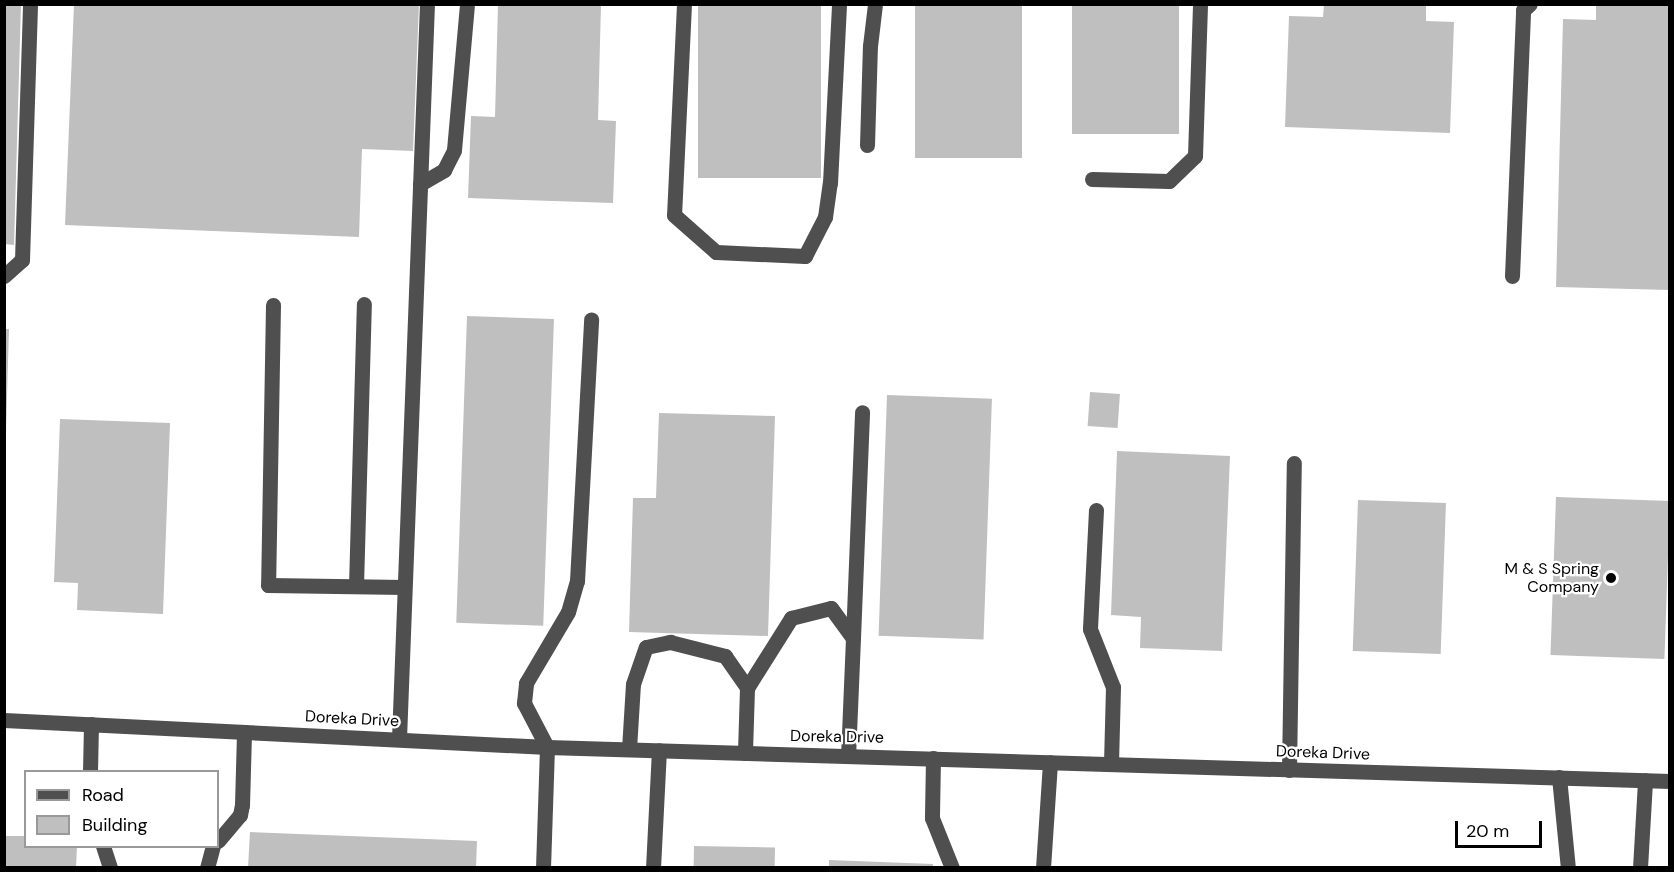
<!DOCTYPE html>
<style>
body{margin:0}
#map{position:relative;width:1674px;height:872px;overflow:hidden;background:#fff;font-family:"DM Sans",sans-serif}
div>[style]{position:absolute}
.building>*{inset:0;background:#bfbfbf;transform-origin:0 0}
.minor>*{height:15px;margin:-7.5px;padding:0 7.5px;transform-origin:7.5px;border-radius:7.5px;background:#4f4f4f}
.dots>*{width:16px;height:16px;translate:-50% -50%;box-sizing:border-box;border:3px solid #fff;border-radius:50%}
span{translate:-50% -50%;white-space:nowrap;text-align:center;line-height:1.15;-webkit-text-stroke:4.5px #fff;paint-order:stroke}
.poi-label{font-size:16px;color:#000}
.right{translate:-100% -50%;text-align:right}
.street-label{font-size:16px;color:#000}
.frame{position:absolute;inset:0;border:6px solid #000;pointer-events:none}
.legend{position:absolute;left:24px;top:770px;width:195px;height:78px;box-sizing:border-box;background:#fff;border:2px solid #999;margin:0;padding:8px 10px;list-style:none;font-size:18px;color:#000}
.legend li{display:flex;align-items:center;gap:12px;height:30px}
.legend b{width:30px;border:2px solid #999}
.scale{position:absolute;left:1455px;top:821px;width:87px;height:27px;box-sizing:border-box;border:3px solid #000;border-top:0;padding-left:8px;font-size:18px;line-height:21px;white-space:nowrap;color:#000;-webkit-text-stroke:4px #fff;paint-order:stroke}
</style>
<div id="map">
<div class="building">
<div style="clip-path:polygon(4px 4px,21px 4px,14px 245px,4px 244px)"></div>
<div style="clip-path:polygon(74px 4px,419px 4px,413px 151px,362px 149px,359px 237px,65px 225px)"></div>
<div style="clip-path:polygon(498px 4px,601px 4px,598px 120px,616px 121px,613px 203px,468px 198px,471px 116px,495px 117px)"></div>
<div style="left:698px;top:4px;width:123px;height:174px"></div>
<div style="left:915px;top:4px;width:107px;height:154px"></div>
<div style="left:1072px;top:4px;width:107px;height:130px"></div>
<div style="clip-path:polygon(1324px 4px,1426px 4px,1426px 21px,1454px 22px,1450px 133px,1285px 127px,1289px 16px,1323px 17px)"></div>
<div style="clip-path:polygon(1596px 4px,1670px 4px,1670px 290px,1556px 287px,1563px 19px,1596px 20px)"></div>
<div style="left:467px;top:316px;width:87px;height:307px;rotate:2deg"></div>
<div style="clip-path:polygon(4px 329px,9px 329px,6px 431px,4px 431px)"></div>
<div style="left:1090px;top:392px;width:30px;height:34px;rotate:4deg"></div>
<div style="left:887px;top:395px;width:105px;height:241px;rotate:2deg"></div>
<div style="clip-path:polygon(659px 413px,775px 416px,768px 636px,629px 632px,633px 498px,656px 498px)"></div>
<div style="clip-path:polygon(60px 419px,170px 423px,163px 614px,77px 610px,78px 583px,54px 582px)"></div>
<div style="clip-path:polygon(1117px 451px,1230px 456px,1222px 651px,1140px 648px,1141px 617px,1111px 615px)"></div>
<div style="left:1556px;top:497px;width:114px;height:158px;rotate:2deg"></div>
<div style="left:1358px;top:500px;width:88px;height:151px;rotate:2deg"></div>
<div style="clip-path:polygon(250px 832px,477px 841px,476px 868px,248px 868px)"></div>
<div style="clip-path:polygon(4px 836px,26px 836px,26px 846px,77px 846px,76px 868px,4px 868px)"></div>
<div style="left:694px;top:846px;width:81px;height:22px;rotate:1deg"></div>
<div style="clip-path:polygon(829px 860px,933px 864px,933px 868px,829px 868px)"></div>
</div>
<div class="minor">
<div style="left:684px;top:4px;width:211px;rotate:92.7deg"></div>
<div style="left:674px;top:215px;width:56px;rotate:41.4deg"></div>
<div style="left:716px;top:252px;width:89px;rotate:2.6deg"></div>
<div style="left:805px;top:256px;width:44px;rotate:-62.9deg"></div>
<div style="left:825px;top:217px;width:34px;rotate:-82deg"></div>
<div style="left:830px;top:183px;width:179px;rotate:-87.1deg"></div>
<div style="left:867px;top:145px;width:99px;rotate:-88.3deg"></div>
<div style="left:870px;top:46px;width:42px;rotate:-83.2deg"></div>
<div style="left:1092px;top:179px;width:77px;rotate:1.5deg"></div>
<div style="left:1169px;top:181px;width:36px;rotate:-44deg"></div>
<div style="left:1195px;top:156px;width:152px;rotate:-88.1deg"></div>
<div style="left:420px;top:184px;width:28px;rotate:-30deg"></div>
<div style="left:444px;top:170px;width:22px;rotate:-63deg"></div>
<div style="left:454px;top:150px;width:147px;rotate:-84.9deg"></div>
<div style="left:4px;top:276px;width:24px;rotate:-42deg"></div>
<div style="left:22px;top:260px;width:256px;rotate:-88.2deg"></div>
<div style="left:1512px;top:276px;width:266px;rotate:-87.6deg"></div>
<div style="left:1523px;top:10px;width:9px;rotate:-41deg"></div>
<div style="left:273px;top:305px;width:280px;rotate:91deg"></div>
<div style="left:268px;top:585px;width:136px;rotate:0.8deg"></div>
<div style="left:1096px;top:510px;width:119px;rotate:92.9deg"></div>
<div style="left:1090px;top:629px;width:62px;rotate:68.4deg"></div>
<div style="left:1113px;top:687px;width:77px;rotate:91.5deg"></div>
<div style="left:356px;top:586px;width:282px;rotate:-88.4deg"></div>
<div style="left:853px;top:638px;width:226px;rotate:-87.7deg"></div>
<div style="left:747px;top:688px;width:83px;rotate:-57.8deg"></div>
<div style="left:791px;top:618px;width:41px;rotate:-14deg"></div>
<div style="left:831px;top:608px;width:37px;rotate:54deg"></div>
<div style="left:853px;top:638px;width:117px;rotate:92.4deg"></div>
<div style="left:4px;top:720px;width:544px;rotate:2.85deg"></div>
<div style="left:547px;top:747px;width:1124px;rotate:1.73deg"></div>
<div style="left:399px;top:739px;width:736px;rotate:-87.82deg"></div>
<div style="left:629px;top:749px;width:65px;rotate:-86.5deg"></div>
<div style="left:633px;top:684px;width:39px;rotate:-71deg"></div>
<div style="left:646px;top:647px;width:25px;rotate:-12deg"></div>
<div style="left:670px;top:642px;width:57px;rotate:14.3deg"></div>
<div style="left:725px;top:656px;width:39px;rotate:55deg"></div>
<div style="left:747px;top:688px;width:65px;rotate:91.8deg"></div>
<div style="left:933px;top:758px;width:60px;rotate:91deg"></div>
<div style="left:932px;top:818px;width:54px;rotate:68.2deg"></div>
<div style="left:1289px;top:770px;width:307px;rotate:-89.1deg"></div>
<div style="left:90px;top:772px;width:48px;rotate:-88.8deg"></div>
<div style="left:1559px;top:777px;width:91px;rotate:84.4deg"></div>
<div style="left:218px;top:841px;width:34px;rotate:-50deg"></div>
<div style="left:240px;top:815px;width:10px;rotate:-79deg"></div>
<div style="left:242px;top:805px;width:73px;rotate:-88.4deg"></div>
<div style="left:103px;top:846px;width:23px;rotate:72deg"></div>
<div style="left:207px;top:868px;width:23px;rotate:-75deg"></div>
<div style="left:543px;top:868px;width:121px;rotate:-88.1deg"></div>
<div style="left:547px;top:747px;width:50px;rotate:-117.6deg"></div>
<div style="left:524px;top:703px;width:20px;rotate:-84deg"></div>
<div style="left:526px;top:683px;width:82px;rotate:-59.4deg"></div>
<div style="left:568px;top:612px;width:32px;rotate:-74deg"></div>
<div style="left:577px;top:581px;width:262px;rotate:-86.9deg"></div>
<div style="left:653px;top:868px;width:118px;rotate:-87.1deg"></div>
<div style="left:1043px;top:868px;width:106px;rotate:-86.2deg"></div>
<div style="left:1640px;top:868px;width:88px;rotate:-86.7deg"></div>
</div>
<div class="dots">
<div style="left:1611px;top:578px;background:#000"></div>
</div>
<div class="poi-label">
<span class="right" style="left:1599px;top:578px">M &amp; S Spring<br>Company</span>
</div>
<div class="street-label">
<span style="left:352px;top:719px;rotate:3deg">Doreka Drive</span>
<span style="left:837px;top:737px;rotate:1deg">Doreka Drive</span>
<span style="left:1323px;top:753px;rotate:2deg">Doreka Drive</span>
</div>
<div class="frame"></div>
<ul class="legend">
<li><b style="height:8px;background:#4f4f4f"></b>Road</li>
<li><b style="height:16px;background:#bfbfbf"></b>Building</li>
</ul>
<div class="scale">20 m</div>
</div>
